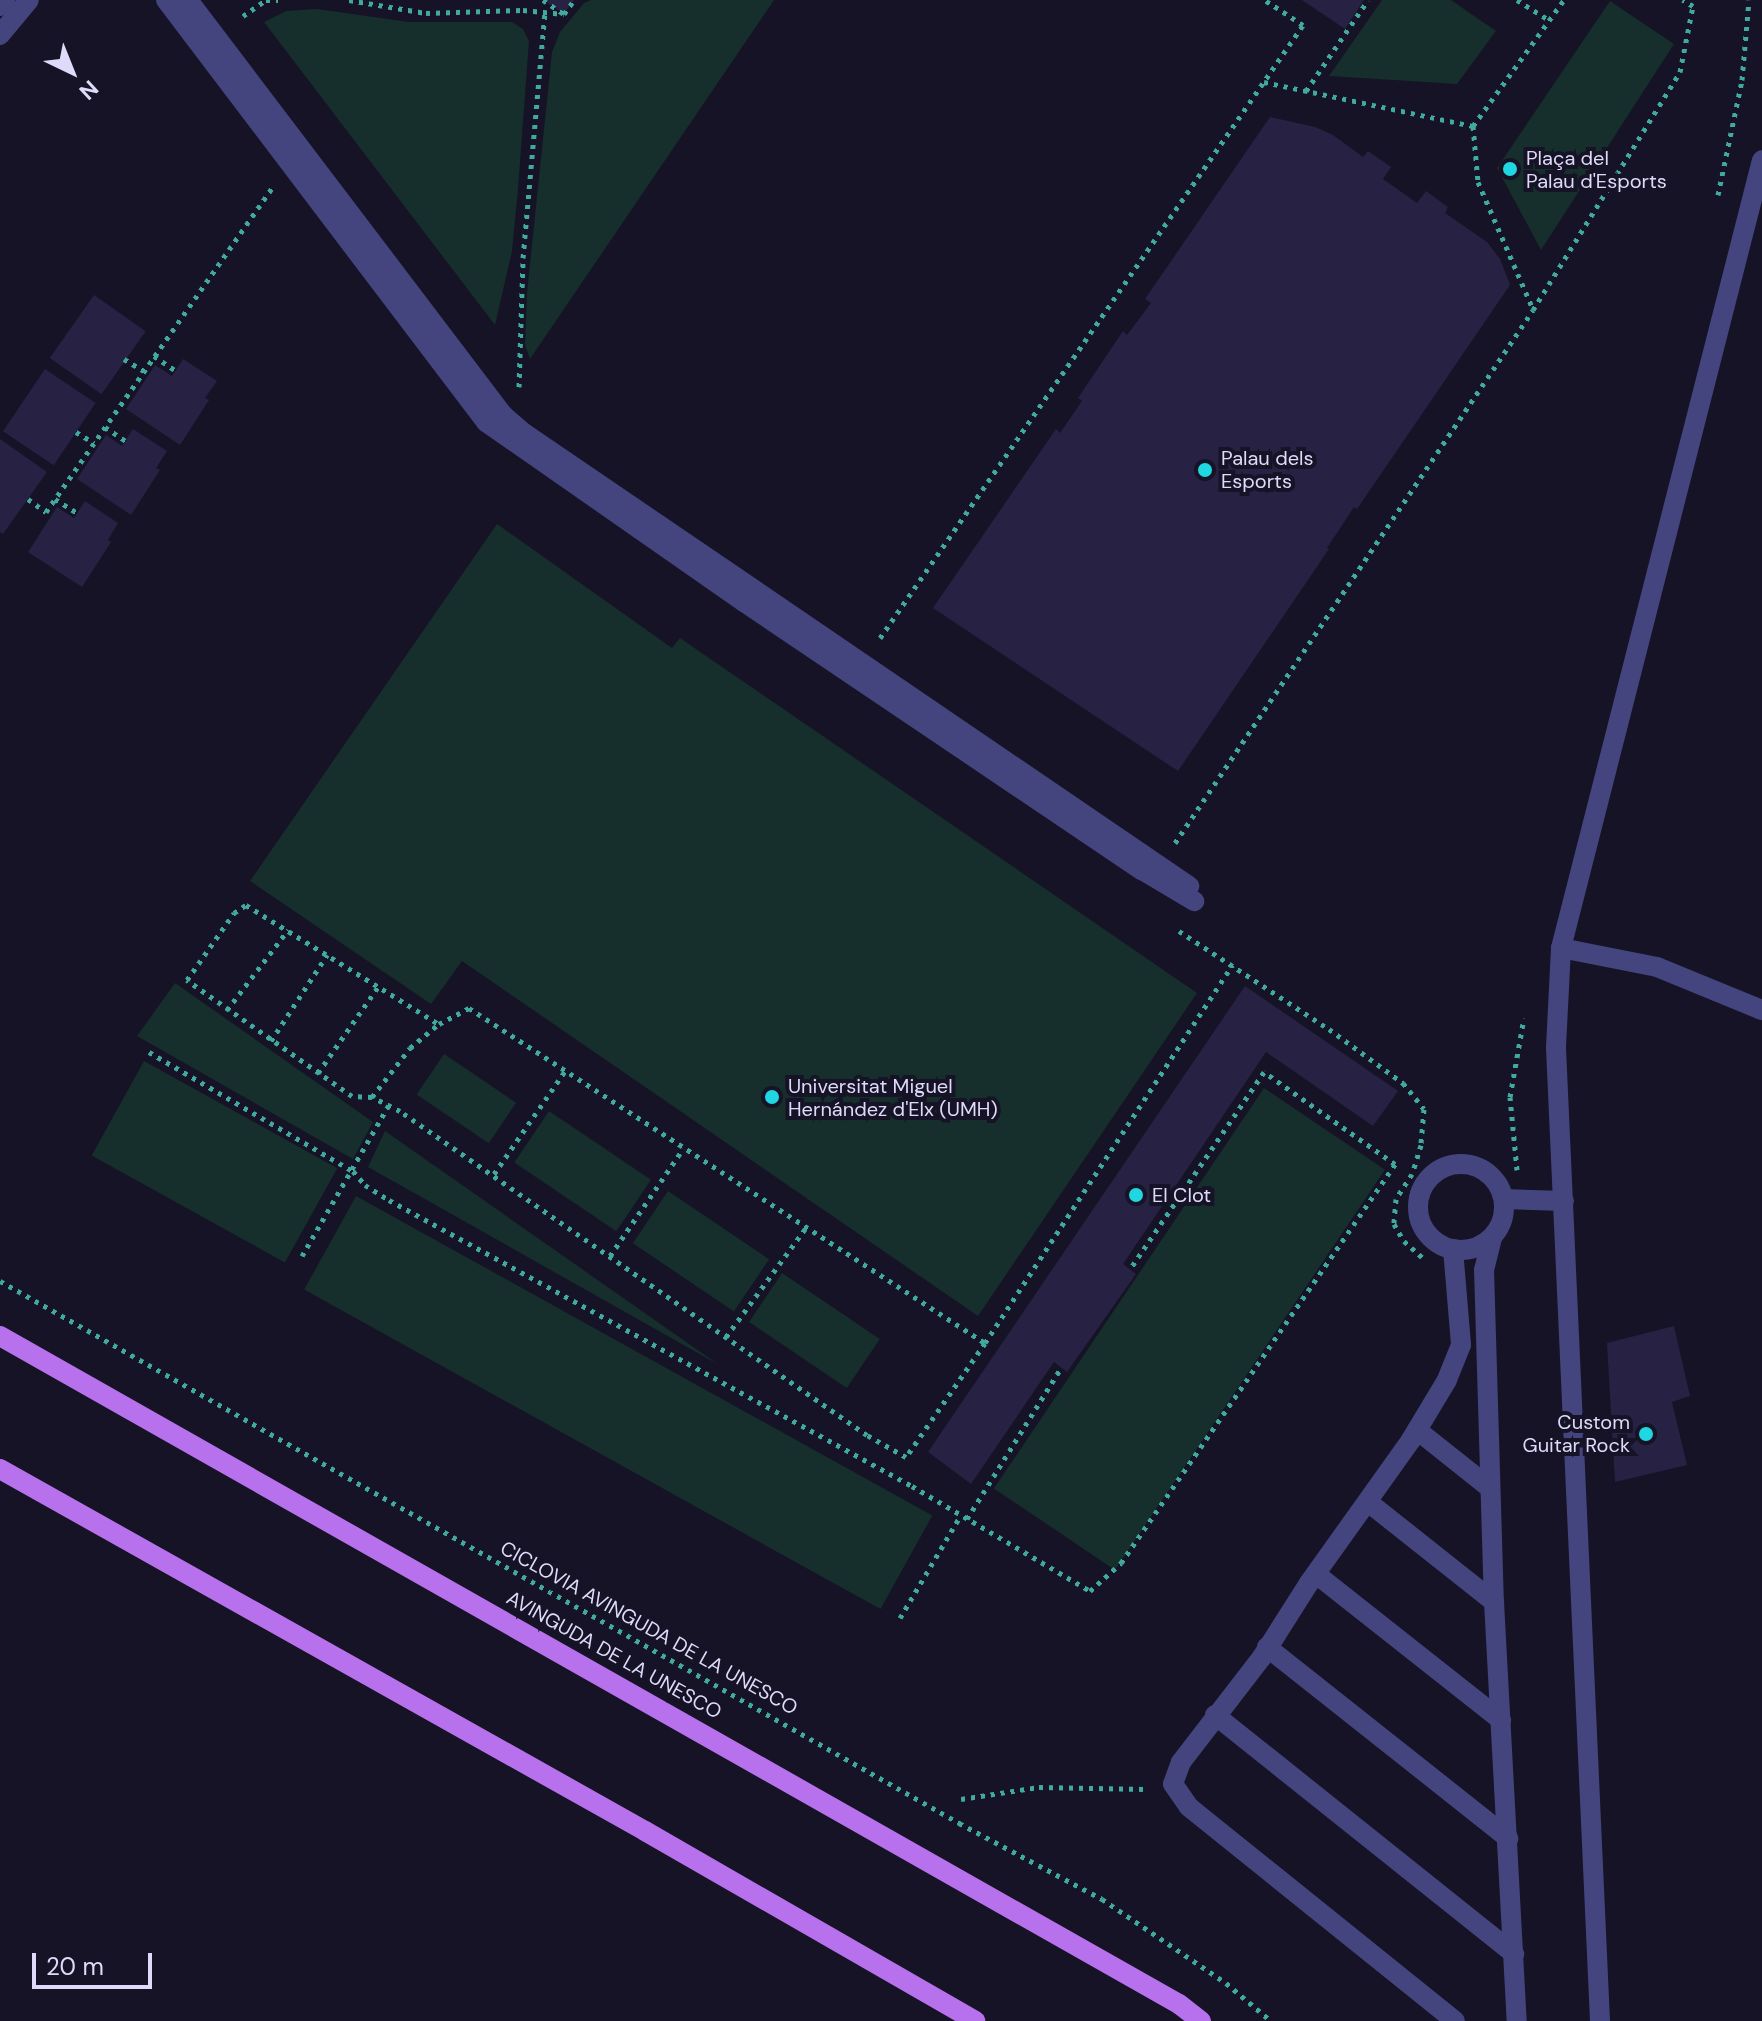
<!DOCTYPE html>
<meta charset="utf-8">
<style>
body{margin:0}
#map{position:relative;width:1762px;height:2021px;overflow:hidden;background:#151325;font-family:"DM Sans",sans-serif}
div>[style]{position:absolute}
.green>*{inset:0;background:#162e2c;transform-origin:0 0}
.building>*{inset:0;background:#272144;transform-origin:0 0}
.path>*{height:5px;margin-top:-2.5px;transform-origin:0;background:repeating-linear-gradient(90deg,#40aa9f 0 4px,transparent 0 10px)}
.minor>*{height:20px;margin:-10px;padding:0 10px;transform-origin:10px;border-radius:10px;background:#44447e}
.minor>.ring{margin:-10px;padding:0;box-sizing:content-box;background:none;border:20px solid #44447e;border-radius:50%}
.major>*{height:20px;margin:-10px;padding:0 10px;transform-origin:10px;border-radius:10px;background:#b871ec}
.dots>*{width:22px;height:22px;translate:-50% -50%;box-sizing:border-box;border:4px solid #151325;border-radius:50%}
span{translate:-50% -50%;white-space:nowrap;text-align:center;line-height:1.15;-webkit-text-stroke:8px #151325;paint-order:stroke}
.poi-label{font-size:20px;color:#dedbfa}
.left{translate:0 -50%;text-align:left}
.right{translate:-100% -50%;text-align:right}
.street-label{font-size:20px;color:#dedbfa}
.north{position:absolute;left:32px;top:32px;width:80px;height:80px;-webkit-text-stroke:6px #151325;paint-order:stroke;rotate:137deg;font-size:22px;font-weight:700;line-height:32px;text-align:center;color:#dedbfa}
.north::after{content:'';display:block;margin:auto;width:28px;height:36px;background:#dedbfa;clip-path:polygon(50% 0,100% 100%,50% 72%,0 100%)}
.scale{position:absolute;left:32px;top:1953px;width:120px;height:36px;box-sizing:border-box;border:4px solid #dedbfa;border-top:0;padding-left:10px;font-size:24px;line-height:28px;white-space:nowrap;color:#dedbfa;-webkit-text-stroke:6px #151325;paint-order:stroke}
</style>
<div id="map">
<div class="green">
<div style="clip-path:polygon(591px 0,774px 0,530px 359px,525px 345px,527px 293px,552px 52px,560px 32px,584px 3px)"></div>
<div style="clip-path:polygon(1382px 0,1451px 0,1496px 31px,1457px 84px,1329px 76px)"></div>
<div style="clip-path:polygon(1610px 1px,1674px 44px,1541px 250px,1497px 168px)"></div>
<div style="clip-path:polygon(317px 9px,409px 22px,512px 22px,523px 29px,529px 41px,518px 189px,512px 251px,495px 325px,264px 22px,286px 11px)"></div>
<div style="clip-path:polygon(497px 524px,672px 648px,680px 638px,1197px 993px,978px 1316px,462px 961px,431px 1004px,250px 881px)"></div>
<div style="clip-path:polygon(175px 983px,373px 1122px,353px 1159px,137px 1036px)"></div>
<div style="left:444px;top:1054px;width:87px;height:49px;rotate:34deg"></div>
<div style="left:144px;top:1061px;width:221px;height:108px;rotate:29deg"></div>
<div style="left:1264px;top:1088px;width:146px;height:483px;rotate:34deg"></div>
<div style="left:549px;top:1111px;width:123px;height:62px;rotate:34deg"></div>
<div style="clip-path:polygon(385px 1131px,719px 1365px,368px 1167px)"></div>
<div style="left:668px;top:1191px;width:122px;height:63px;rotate:34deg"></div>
<div style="left:356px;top:1196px;width:659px;height:107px;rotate:29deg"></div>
<div style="left:782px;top:1273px;width:118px;height:59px;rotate:34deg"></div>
</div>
<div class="building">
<div style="clip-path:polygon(543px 0,574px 0,564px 14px)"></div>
<div style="clip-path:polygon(1302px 0,1364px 0,1345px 29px)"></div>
<div style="clip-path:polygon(1270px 117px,1315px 127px,1333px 135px,1363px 157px,1368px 151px,1391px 167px,1383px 179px,1417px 203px,1426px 191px,1448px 207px,1445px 213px,1487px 242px,1500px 259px,1510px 285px,1357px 509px,1354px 507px,1327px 548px,1329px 549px,1178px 771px,933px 608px,1056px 429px,1060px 433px,1082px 401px,1078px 398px,1123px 331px,1127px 335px,1151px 303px,1145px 299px)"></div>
<div style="left:94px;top:295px;width:63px;height:77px;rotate:35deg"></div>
<div style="clip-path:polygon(183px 359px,217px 381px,205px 398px,209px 400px,180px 445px,126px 409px,155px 365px,172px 376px)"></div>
<div style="left:45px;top:369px;width:61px;height:75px;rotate:34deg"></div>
<div style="clip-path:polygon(133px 429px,167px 451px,156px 468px,160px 470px,131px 515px,77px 479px,106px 435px,122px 446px)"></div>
<div style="clip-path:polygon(0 439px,47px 472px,3px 534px,0 532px)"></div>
<div style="clip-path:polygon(85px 501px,118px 523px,108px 540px,111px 542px,82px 587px,28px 552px,57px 507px,74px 518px)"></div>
<div style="clip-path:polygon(1245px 986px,1398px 1091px,1373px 1126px,1266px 1052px,1123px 1264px,1136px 1274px,1067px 1372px,1054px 1362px,971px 1484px,928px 1452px)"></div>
<div style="clip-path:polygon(1674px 1326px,1690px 1396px,1672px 1402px,1687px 1465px,1615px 1482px,1607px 1343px)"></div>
</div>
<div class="path">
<div style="left:266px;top:0;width:12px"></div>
<div style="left:349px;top:0;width:78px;rotate:9.6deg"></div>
<div style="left:426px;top:13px;width:97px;rotate:-1.8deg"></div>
<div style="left:523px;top:10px;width:41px;rotate:5.6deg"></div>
<div style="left:543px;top:0;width:25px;rotate:34deg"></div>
<div style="left:564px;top:14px;width:17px;rotate:-54deg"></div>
<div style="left:1517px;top:0;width:38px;rotate:32deg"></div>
<div style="left:243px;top:16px;width:28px;rotate:-35deg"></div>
<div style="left:1264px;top:82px;width:214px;rotate:11.9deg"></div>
<div style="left:1473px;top:126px;width:155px;rotate:-54.2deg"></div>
<div style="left:1306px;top:91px;width:110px;rotate:-55.7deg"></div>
<div style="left:1473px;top:126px;width:56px;rotate:84.9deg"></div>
<div style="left:1478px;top:182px;width:138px;rotate:66.6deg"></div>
<div style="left:1718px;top:195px;width:117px;rotate:-78.2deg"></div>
<div style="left:1742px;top:80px;width:80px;rotate:-85deg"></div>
<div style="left:154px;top:356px;width:27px;rotate:34deg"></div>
<div style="left:124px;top:359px;width:23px;rotate:31deg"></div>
<div style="left:519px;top:387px;width:129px;rotate:-88.2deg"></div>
<div style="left:523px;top:258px;width:246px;rotate:-84.9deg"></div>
<div style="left:105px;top:427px;width:25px;rotate:34deg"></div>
<div style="left:76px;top:432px;width:21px;rotate:31deg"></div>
<div style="left:28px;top:499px;width:22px;rotate:36deg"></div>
<div style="left:46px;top:512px;width:395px;rotate:-55.1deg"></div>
<div style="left:55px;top:499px;width:26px;rotate:32deg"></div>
<div style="left:880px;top:638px;width:745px;rotate:-55.39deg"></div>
<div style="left:1303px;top:25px;width:45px;rotate:-146.7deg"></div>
<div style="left:1175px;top:843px;width:642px;rotate:-56.11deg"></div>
<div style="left:1533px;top:310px;width:280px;rotate:-58.3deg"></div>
<div style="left:1680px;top:72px;width:67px;rotate:-78.9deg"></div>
<div style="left:1693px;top:6px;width:12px;rotate:-149deg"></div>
<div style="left:1179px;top:931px;width:179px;rotate:33.2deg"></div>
<div style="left:1329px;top:1029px;width:92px;rotate:36.1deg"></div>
<div style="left:1403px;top:1083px;width:33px;rotate:51deg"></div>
<div style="left:1424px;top:1109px;width:36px;rotate:95deg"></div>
<div style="left:1421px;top:1145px;width:30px;rotate:107deg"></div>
<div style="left:1412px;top:1174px;width:30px;rotate:123deg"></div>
<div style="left:1396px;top:1199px;width:25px;rotate:95deg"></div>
<div style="left:1394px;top:1224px;width:20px;rotate:60deg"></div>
<div style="left:1404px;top:1241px;width:25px;rotate:42deg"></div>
<div style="left:227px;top:1010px;width:101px;rotate:-52.7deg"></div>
<div style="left:271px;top:1041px;width:103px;rotate:-56.9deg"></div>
<div style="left:149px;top:1052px;width:236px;rotate:30.3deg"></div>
<div style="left:353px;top:1171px;width:18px;rotate:49deg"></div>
<div style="left:365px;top:1185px;width:28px;rotate:32deg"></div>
<div style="left:389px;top:1200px;width:596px;rotate:28.67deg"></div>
<div style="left:912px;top:1486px;width:207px;rotate:30.5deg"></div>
<div style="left:1090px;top:1591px;width:42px;rotate:-42.1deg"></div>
<div style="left:1121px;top:1563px;width:484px;rotate:-55.5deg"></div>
<div style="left:1395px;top:1164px;width:160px;rotate:-144.9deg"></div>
<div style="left:1264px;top:1072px;width:238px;rotate:124.2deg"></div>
<div style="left:318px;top:1073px;width:105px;rotate:-55.1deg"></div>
<div style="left:372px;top:1097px;width:62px;rotate:-52.2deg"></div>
<div style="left:410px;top:1048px;width:38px;rotate:-40deg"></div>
<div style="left:1517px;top:1170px;width:73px;rotate:-95.5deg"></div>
<div style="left:1510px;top:1097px;width:80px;rotate:-80deg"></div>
<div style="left:494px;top:1174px;width:125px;rotate:-55.4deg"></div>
<div style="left:302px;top:1256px;width:174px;rotate:-60.1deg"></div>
<div style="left:610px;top:1256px;width:130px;rotate:-55.7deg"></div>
<div style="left:0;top:1281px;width:1102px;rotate:29.47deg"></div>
<div style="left:959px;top:1823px;width:162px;rotate:28deg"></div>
<div style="left:1102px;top:1899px;width:150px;rotate:34.1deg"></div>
<div style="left:1226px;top:1983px;width:59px;rotate:40.2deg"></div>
<div style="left:726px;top:1337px;width:134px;rotate:-53.8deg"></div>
<div style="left:985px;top:1343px;width:139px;rotate:124.7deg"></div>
<div style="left:906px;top:1457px;width:45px;rotate:-150.6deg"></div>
<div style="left:867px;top:1435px;width:568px;rotate:-145.25deg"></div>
<div style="left:400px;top:1111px;width:31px;rotate:-153deg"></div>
<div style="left:372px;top:1097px;width:20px;rotate:-177deg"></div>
<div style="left:352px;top:1096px;width:202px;rotate:-144.9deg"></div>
<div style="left:187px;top:980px;width:82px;rotate:-55deg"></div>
<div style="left:234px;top:913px;width:14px;rotate:-34deg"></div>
<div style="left:246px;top:905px;width:227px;rotate:31.7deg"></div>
<div style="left:439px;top:1024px;width:34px;rotate:-28deg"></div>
<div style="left:469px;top:1008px;width:615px;rotate:32.99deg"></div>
<div style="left:985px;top:1343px;width:452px;rotate:-56.8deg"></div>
<div style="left:967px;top:1519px;width:178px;rotate:-58.1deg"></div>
<div style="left:900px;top:1618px;width:120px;rotate:-59.4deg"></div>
<div style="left:961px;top:1799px;width:79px;rotate:-8.7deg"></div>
<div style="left:1039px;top:1787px;width:107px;rotate:1.1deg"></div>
</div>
<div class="minor">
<div style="left:166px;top:0;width:530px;rotate:52.83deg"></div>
<div style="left:486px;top:422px;width:315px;rotate:34.9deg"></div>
<div style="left:744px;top:602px;width:480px;rotate:34deg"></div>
<div style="left:1142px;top:870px;width:61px;rotate:30.8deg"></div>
<div style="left:188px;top:0;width:521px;rotate:52.8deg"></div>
<div style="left:503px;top:415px;width:28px;rotate:41deg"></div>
<div style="left:524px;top:433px;width:805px;rotate:34.26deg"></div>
<div style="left:0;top:6px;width:8px;rotate:-50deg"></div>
<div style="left:0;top:35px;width:45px;rotate:-50.4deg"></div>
<div style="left:1561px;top:948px;width:98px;rotate:11.2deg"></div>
<div style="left:1657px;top:967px;width:113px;rotate:22.3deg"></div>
<div class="ring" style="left:1418px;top:1164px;width:66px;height:66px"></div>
<div style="left:1504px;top:1199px;width:60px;rotate:1.9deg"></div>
<div style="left:1492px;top:1238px;width:32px;rotate:104deg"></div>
<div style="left:1484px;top:1269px;width:333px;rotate:88.3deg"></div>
<div style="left:1494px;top:1602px;width:420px;rotate:86.9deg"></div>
<div style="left:1453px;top:1249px;width:96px;rotate:85.2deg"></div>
<div style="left:1461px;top:1345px;width:38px;rotate:112deg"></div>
<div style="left:1447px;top:1380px;width:70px;rotate:121deg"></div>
<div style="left:1411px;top:1440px;width:176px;rotate:125.5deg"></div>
<div style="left:1309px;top:1583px;width:88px;rotate:122.4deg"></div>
<div style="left:1262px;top:1657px;width:133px;rotate:127.6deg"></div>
<div style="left:1181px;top:1762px;width:23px;rotate:110deg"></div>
<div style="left:1173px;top:1784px;width:28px;rotate:55deg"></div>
<div style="left:1189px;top:1807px;width:341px;rotate:38.8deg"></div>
<div style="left:1417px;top:1430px;width:93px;rotate:38.5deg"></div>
<div style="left:1368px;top:1502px;width:161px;rotate:38.4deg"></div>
<div style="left:1316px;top:1574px;width:236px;rotate:38.3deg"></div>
<div style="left:1267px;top:1647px;width:308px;rotate:38.4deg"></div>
<div style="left:1215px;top:1715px;width:383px;rotate:38.6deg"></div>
<div style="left:1600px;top:2021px;width:975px;rotate:-92.59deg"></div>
<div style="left:1556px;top:1047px;width:99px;rotate:-87.1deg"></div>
<div style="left:1561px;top:948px;width:813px;rotate:-75.69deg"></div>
</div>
<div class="major">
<div style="left:0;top:1336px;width:1355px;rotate:29.54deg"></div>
<div style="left:1179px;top:2004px;width:28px;rotate:38deg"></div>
<div style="left:0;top:1469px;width:740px;rotate:29.3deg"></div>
<div style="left:645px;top:1831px;width:381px;rotate:29.9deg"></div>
</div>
<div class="dots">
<div style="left:1510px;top:169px;background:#20d6e1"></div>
<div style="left:1205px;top:470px;background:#20d6e1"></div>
<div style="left:772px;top:1097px;background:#20d6e1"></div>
<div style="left:1136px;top:1195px;background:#20d6e1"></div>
<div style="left:1646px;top:1434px;background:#20d6e1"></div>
</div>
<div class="poi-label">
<span class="left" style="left:1526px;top:170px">Plaça del<br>Palau d'Esports</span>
<span class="left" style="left:1221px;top:470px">Palau dels<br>Esports</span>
<span class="left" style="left:788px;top:1098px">Universitat Miguel<br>Hernández d'Elx (UMH)</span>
<span class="left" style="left:1152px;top:1195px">El Clot</span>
<span class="right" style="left:1630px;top:1434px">Custom<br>Guitar Rock</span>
</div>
<div class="street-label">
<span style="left:649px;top:1628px;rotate:29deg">CICLOVIA AVINGUDA DE LA UNESCO</span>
<span style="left:614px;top:1655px;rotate:29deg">AVINGUDA DE LA UNESCO</span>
</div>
<div class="north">N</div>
<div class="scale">20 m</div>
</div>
